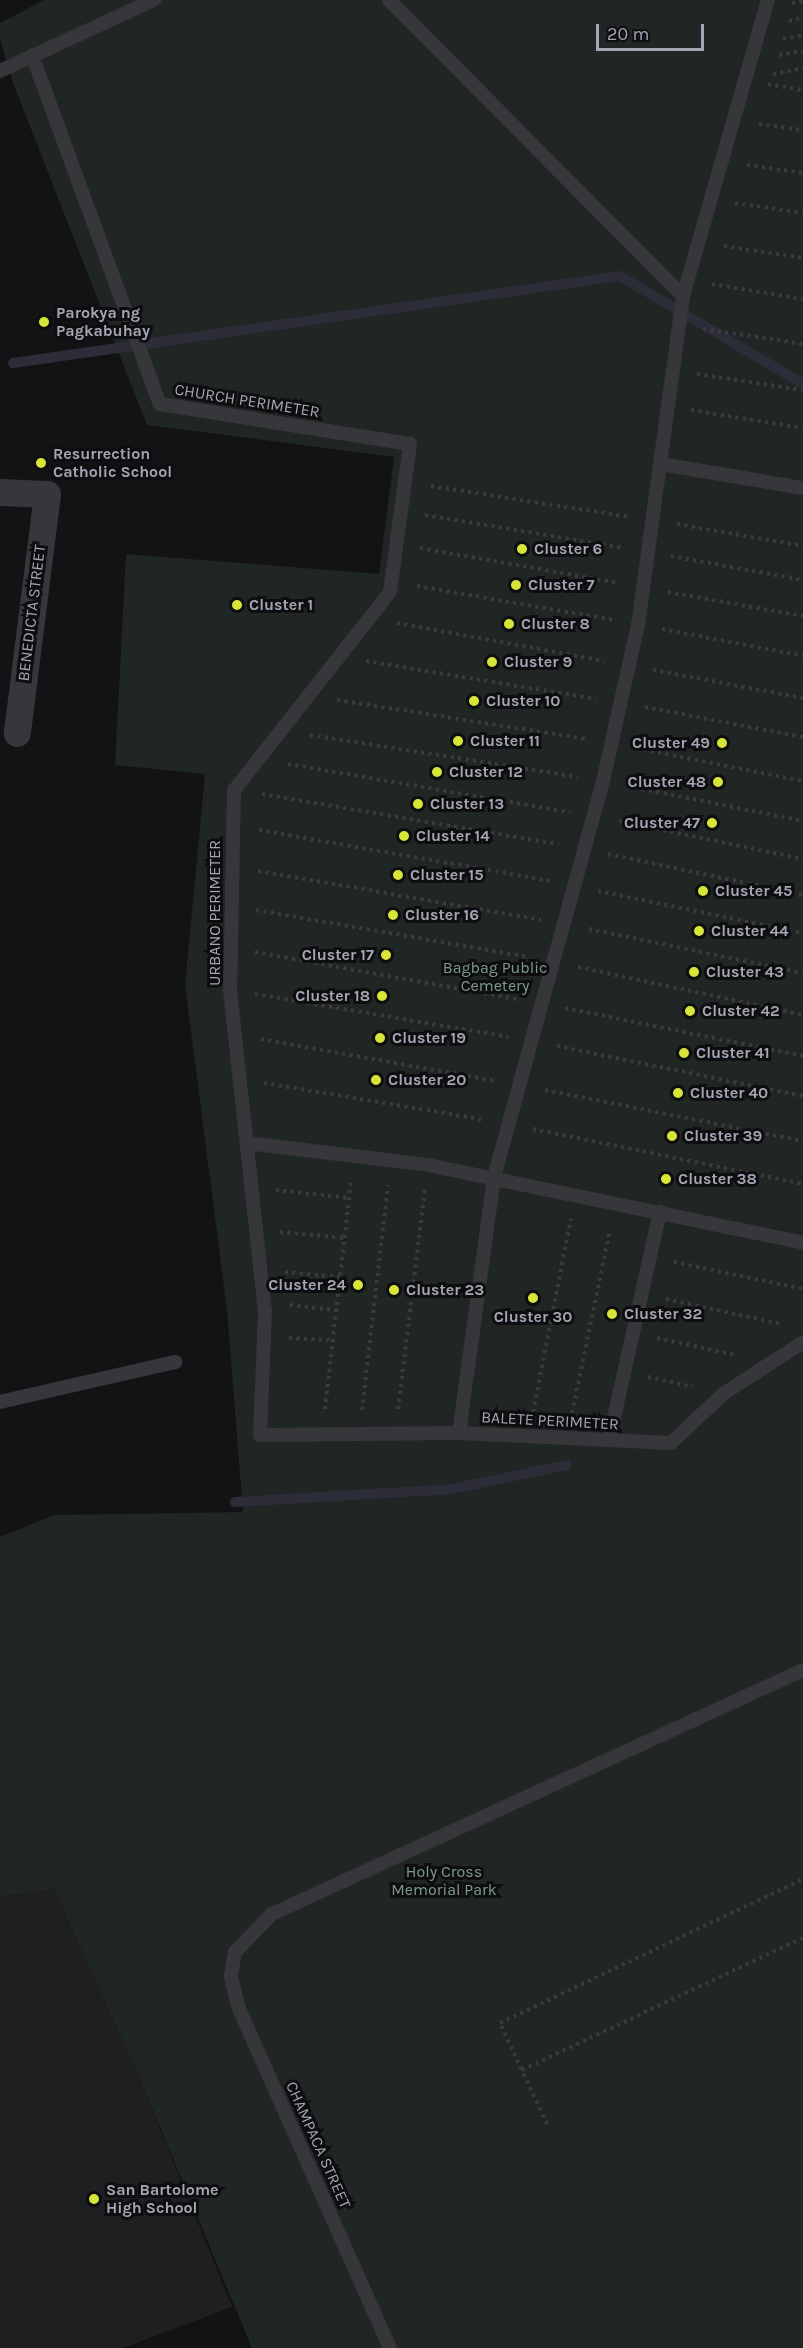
<!DOCTYPE html>
<style>
body{margin:0}
#map{position:relative;width:803px;height:2348px;overflow:hidden;background:#131214;font-family:Karla,sans-serif}
div>[style]{position:absolute}
.built>*{inset:0;background:#1f1e21}
.green>*{inset:0;background:#1f2623}
.stream>*{height:10px;margin:-5px;padding:0 5px;transform-origin:5px;border-radius:5px;background:#2c2d38}
.path>*{height:4px;margin-top:-2px;transform-origin:0;background:repeating-linear-gradient(90deg,#3a3a3f 0 3px,transparent 0 7.5px)}
.lane>*{height:14px;margin:-7px;padding:0 7px;transform-origin:7px;border-radius:7px;background:#37363a}
.street>*{height:27px;margin:-13.5px;padding:0 13.5px;transform-origin:13.5px;border-radius:13.5px;background:#37363a}
.dots>*{width:16px;height:16px;translate:-50% -50%;box-sizing:border-box;border:3px solid #0e0d0f;border-radius:50%}
span{translate:-50% -50%;white-space:nowrap;text-align:center;line-height:1.15;-webkit-text-stroke:6px #0e0d0f;paint-order:stroke}
.poi-label{font-size:16px;color:#a6a5b3;font-weight:700}
.left{translate:0 -50%;text-align:left}
.right{translate:-100% -50%;text-align:right}
.street-label{font-size:16px;color:#a6a5b3}
.park-label{font-size:16px;color:#7d9d8c}
.scale{position:absolute;left:596px;top:24px;width:108px;height:27px;box-sizing:border-box;border:3px solid #a6a5b3;border-top:0;padding-left:8px;font-size:18px;line-height:21px;white-space:nowrap;color:#a6a5b3;-webkit-text-stroke:4px #0e0d0f;paint-order:stroke}
</style>
<div id="map">
<div class="built">
<div style="clip-path:polygon(54px 1889px,145px 2091px,232px 2307px,123px 2348px,0 2348px,0 1897px)"></div>
</div>
<div class="green">
<div style="clip-path:polygon(44px 0,803px 0,803px 2348px,252px 2348px,145px 2091px,54px 1889px,0 1897px,0 1537px,54px 1515px,243px 1512px,227px 1310px,185px 985px,205px 774px,115px 765px,126px 554px,379px 574px,394px 457px,147px 425px,13px 83px,0 39px,0 23px)"></div>
</div>
<div class="stream">
<div style="left:13px;top:363px;width:613px;rotate:-8.16deg"></div>
<div style="left:620px;top:276px;width:212px;rotate:30.5deg"></div>
<div style="left:235px;top:1502px;width:216px;rotate:-3.4deg"></div>
<div style="left:451px;top:1489px;width:118px;rotate:-11.7deg"></div>
</div>
<div class="path">
<div style="left:792px;top:3px;width:11px;rotate:-10deg"></div>
<div style="left:789px;top:21px;width:14px;rotate:-12deg"></div>
<div style="left:783px;top:39px;width:20px;rotate:-11deg"></div>
<div style="left:779px;top:55px;width:24px;rotate:-9deg"></div>
<div style="left:773px;top:74px;width:31px;rotate:-11deg"></div>
<div style="left:768px;top:84px;width:36px;rotate:10deg"></div>
<div style="left:759px;top:124px;width:44px;rotate:7.8deg"></div>
<div style="left:747px;top:165px;width:57px;rotate:8.1deg"></div>
<div style="left:735px;top:203px;width:69px;rotate:8.4deg"></div>
<div style="left:724px;top:246px;width:80px;rotate:8.6deg"></div>
<div style="left:712px;top:284px;width:92px;rotate:9.4deg"></div>
<div style="left:703px;top:329px;width:101px;rotate:8.5deg"></div>
<div style="left:697px;top:374px;width:107px;rotate:8.6deg"></div>
<div style="left:691px;top:410px;width:113px;rotate:9.1deg"></div>
<div style="left:431px;top:486px;width:199px;rotate:8.9deg"></div>
<div style="left:425px;top:515px;width:203px;rotate:9.4deg"></div>
<div style="left:677px;top:524px;width:128px;rotate:9.9deg"></div>
<div style="left:420px;top:548px;width:202px;rotate:10deg"></div>
<div style="left:671px;top:556px;width:134px;rotate:10.3deg"></div>
<div style="left:417px;top:586px;width:200px;rotate:9.8deg"></div>
<div style="left:668px;top:592px;width:137px;rotate:10.1deg"></div>
<div style="left:397px;top:623px;width:211px;rotate:10.4deg"></div>
<div style="left:662px;top:629px;width:144px;rotate:10.8deg"></div>
<div style="left:366px;top:661px;width:233px;rotate:9.4deg"></div>
<div style="left:653px;top:670px;width:153px;rotate:10.6deg"></div>
<div style="left:337px;top:700px;width:253px;rotate:8.9deg"></div>
<div style="left:645px;top:707px;width:161px;rotate:10.8deg"></div>
<div style="left:310px;top:735px;width:271px;rotate:8.9deg"></div>
<div style="left:636px;top:748px;width:170px;rotate:11.2deg"></div>
<div style="left:288px;top:764px;width:286px;rotate:9.7deg"></div>
<div style="left:627px;top:786px;width:179px;rotate:11.2deg"></div>
<div style="left:262px;top:794px;width:301px;rotate:9.6deg"></div>
<div style="left:619px;top:821px;width:188px;rotate:11.7deg"></div>
<div style="left:259px;top:830px;width:295px;rotate:9.9deg"></div>
<div style="left:608px;top:854px;width:199px;rotate:11.9deg"></div>
<div style="left:258px;top:871px;width:287px;rotate:9.8deg"></div>
<div style="left:598px;top:891px;width:209px;rotate:11.6deg"></div>
<div style="left:256px;top:910px;width:277px;rotate:9.8deg"></div>
<div style="left:589px;top:929px;width:218px;rotate:11.6deg"></div>
<div style="left:255px;top:952px;width:266px;rotate:10.2deg"></div>
<div style="left:578px;top:967px;width:230px;rotate:12deg"></div>
<div style="left:255px;top:994px;width:257px;rotate:9.6deg"></div>
<div style="left:565px;top:1008px;width:243px;rotate:11.4deg"></div>
<div style="left:261px;top:1039px;width:239px;rotate:10.1deg"></div>
<div style="left:557px;top:1046px;width:251px;rotate:11.5deg"></div>
<div style="left:264px;top:1083px;width:224px;rotate:9.5deg"></div>
<div style="left:545px;top:1090px;width:263px;rotate:11.2deg"></div>
<div style="left:533px;top:1129px;width:276px;rotate:11.5deg"></div>
<div style="left:276px;top:1190px;width:73px;rotate:6.3deg"></div>
<div style="left:280px;top:1232px;width:65px;rotate:5.3deg"></div>
<div style="left:674px;top:1262px;width:132px;rotate:11.8deg"></div>
<div style="left:285px;top:1272px;width:55px;rotate:5.2deg"></div>
<div style="left:666px;top:1299px;width:119px;rotate:12.2deg"></div>
<div style="left:290px;top:1305px;width:47px;rotate:6.1deg"></div>
<div style="left:289px;top:1338px;width:44px;rotate:2.6deg"></div>
<div style="left:657px;top:1338px;width:80px;rotate:12.3deg"></div>
<div style="left:648px;top:1377px;width:46px;rotate:12.5deg"></div>
<div style="left:325px;top:1409px;width:229px;rotate:-83.5deg"></div>
<div style="left:398px;top:1409px;width:221px;rotate:-83deg"></div>
<div style="left:362px;top:1410px;width:226px;rotate:-83.4deg"></div>
<div style="left:533px;top:1412px;width:197px;rotate:-78.9deg"></div>
<div style="left:572px;top:1413px;width:188px;rotate:-78.3deg"></div>
<div style="left:522px;top:2070px;width:310px;rotate:-25.2deg"></div>
<div style="left:547px;top:2124px;width:111px;rotate:-115deg"></div>
<div style="left:500px;top:2023px;width:335px;rotate:-25.4deg"></div>
</div>
<div class="lane">
<div style="left:389px;top:0;width:417px;rotate:45.2deg"></div>
<div style="left:32px;top:55px;width:372px;rotate:69.9deg"></div>
<div style="left:160px;top:404px;width:253px;rotate:9.1deg"></div>
<div style="left:410px;top:444px;width:149px;rotate:97.7deg"></div>
<div style="left:390px;top:592px;width:252px;rotate:128.2deg"></div>
<div style="left:234px;top:790px;width:200px;rotate:91.1deg"></div>
<div style="left:230px;top:990px;width:323px;rotate:83.8deg"></div>
<div style="left:265px;top:1311px;width:124px;rotate:92.3deg"></div>
<div style="left:260px;top:1435px;width:199px;rotate:-0.6deg"></div>
<div style="left:459px;top:1433px;width:212px;rotate:2.7deg"></div>
<div style="left:671px;top:1443px;width:71px;rotate:-43.3deg"></div>
<div style="left:723px;top:1394px;width:95px;rotate:-33deg"></div>
<div style="left:0;top:71px;width:170px;rotate:-24.8deg"></div>
<div style="left:661px;top:464px;width:144px;rotate:9.6deg"></div>
<div style="left:247px;top:1143px;width:182px;rotate:6.9deg"></div>
<div style="left:428px;top:1165px;width:383px;rotate:11.7deg"></div>
<div style="left:0;top:1402px;width:180px;rotate:-12.9deg"></div>
<div style="left:459px;top:1433px;width:258px;rotate:-82.2deg"></div>
<div style="left:494px;top:1177px;width:411px;rotate:-74.6deg"></div>
<div style="left:603px;top:781px;width:160px;rotate:-77.4deg"></div>
<div style="left:638px;top:625px;width:332px;rotate:-82.2deg"></div>
<div style="left:683px;top:296px;width:308px;rotate:-74deg"></div>
<div style="left:609px;top:1440px;width:234px;rotate:-77.4deg"></div>
<div style="left:390px;top:2348px;width:371px;rotate:-114deg"></div>
<div style="left:239px;top:2009px;width:34px;rotate:-104deg"></div>
<div style="left:231px;top:1976px;width:24px;rotate:-81deg"></div>
<div style="left:235px;top:1952px;width:53px;rotate:-45.8deg"></div>
<div style="left:272px;top:1914px;width:584px;rotate:-24.68deg"></div>
</div>
<div class="street">
<div style="left:0;top:492px;width:47px;rotate:2.4deg"></div>
<div style="left:47px;top:494px;width:241px;rotate:97.2deg"></div>
</div>
<div class="dots">
<div style="left:44px;top:322px;background:#d7e539"></div>
<div style="left:41px;top:463px;background:#d7e539"></div>
<div style="left:522px;top:549px;background:#d7e539"></div>
<div style="left:516px;top:585px;background:#d7e539"></div>
<div style="left:237px;top:605px;background:#d7e539"></div>
<div style="left:509px;top:624px;background:#d7e539"></div>
<div style="left:492px;top:662px;background:#d7e539"></div>
<div style="left:474px;top:701px;background:#d7e539"></div>
<div style="left:458px;top:741px;background:#d7e539"></div>
<div style="left:722px;top:743px;background:#d7e539"></div>
<div style="left:437px;top:772px;background:#d7e539"></div>
<div style="left:718px;top:782px;background:#d7e539"></div>
<div style="left:418px;top:804px;background:#d7e539"></div>
<div style="left:712px;top:823px;background:#d7e539"></div>
<div style="left:404px;top:836px;background:#d7e539"></div>
<div style="left:398px;top:875px;background:#d7e539"></div>
<div style="left:703px;top:891px;background:#d7e539"></div>
<div style="left:393px;top:915px;background:#d7e539"></div>
<div style="left:699px;top:931px;background:#d7e539"></div>
<div style="left:386px;top:955px;background:#d7e539"></div>
<div style="left:694px;top:972px;background:#d7e539"></div>
<div style="left:382px;top:996px;background:#d7e539"></div>
<div style="left:690px;top:1011px;background:#d7e539"></div>
<div style="left:380px;top:1038px;background:#d7e539"></div>
<div style="left:684px;top:1053px;background:#d7e539"></div>
<div style="left:376px;top:1080px;background:#d7e539"></div>
<div style="left:678px;top:1093px;background:#d7e539"></div>
<div style="left:672px;top:1136px;background:#d7e539"></div>
<div style="left:666px;top:1179px;background:#d7e539"></div>
<div style="left:358px;top:1285px;background:#d7e539"></div>
<div style="left:394px;top:1290px;background:#d7e539"></div>
<div style="left:533px;top:1298px;background:#d7e539"></div>
<div style="left:612px;top:1314px;background:#d7e539"></div>
<div style="left:94px;top:2199px;background:#d7e539"></div>
</div>
<div class="poi-label">
<span class="left" style="left:56px;top:322px">Parokya ng<br>Pagkabuhay</span>
<span class="left" style="left:53px;top:463px">Resurrection<br>Catholic School</span>
<span class="left" style="left:534px;top:549px">Cluster 6</span>
<span class="left" style="left:528px;top:585px">Cluster 7</span>
<span class="left" style="left:249px;top:605px">Cluster 1</span>
<span class="left" style="left:521px;top:624px">Cluster 8</span>
<span class="left" style="left:504px;top:662px">Cluster 9</span>
<span class="left" style="left:486px;top:701px">Cluster 10</span>
<span class="left" style="left:470px;top:741px">Cluster 11</span>
<span class="right" style="left:710px;top:743px">Cluster 49</span>
<span class="left" style="left:449px;top:772px">Cluster 12</span>
<span class="right" style="left:706px;top:782px">Cluster 48</span>
<span class="left" style="left:430px;top:804px">Cluster 13</span>
<span class="right" style="left:700px;top:823px">Cluster 47</span>
<span class="left" style="left:416px;top:836px">Cluster 14</span>
<span class="left" style="left:410px;top:875px">Cluster 15</span>
<span class="left" style="left:715px;top:891px">Cluster 45</span>
<span class="left" style="left:405px;top:915px">Cluster 16</span>
<span class="left" style="left:711px;top:931px">Cluster 44</span>
<span class="right" style="left:374px;top:955px">Cluster 17</span>
<span class="left" style="left:706px;top:972px">Cluster 43</span>
<span class="right" style="left:370px;top:996px">Cluster 18</span>
<span class="left" style="left:702px;top:1011px">Cluster 42</span>
<span class="left" style="left:392px;top:1038px">Cluster 19</span>
<span class="left" style="left:696px;top:1053px">Cluster 41</span>
<span class="left" style="left:388px;top:1080px">Cluster 20</span>
<span class="left" style="left:690px;top:1093px">Cluster 40</span>
<span class="left" style="left:684px;top:1136px">Cluster 39</span>
<span class="left" style="left:678px;top:1179px">Cluster 38</span>
<span class="right" style="left:346px;top:1285px">Cluster 24</span>
<span class="left" style="left:406px;top:1290px">Cluster 23</span>
<span class="left" style="left:624px;top:1314px">Cluster 32</span>
<span style="left:533px;top:1317px">Cluster 30</span>
<span class="left" style="left:106px;top:2199px">San Bartolome<br>High School</span>
</div>
<div class="street-label">
<span style="left:247px;top:401px;rotate:9deg">CHURCH PERIMETER</span>
<span style="left:32px;top:613px;rotate:-83deg">BENEDICTA STREET</span>
<span style="left:215px;top:913px;rotate:-90deg">URBANO PERIMETER</span>
<span style="left:550px;top:1421px;rotate:3deg">BALETE PERIMETER</span>
<span style="left:318px;top:2145px;rotate:66deg">CHAMPACA STREET</span>
</div>
<div class="park-label">
<span style="left:495px;top:977px">Bagbag Public<br>Cemetery</span>
<span style="left:444px;top:1881px">Holy Cross<br>Memorial Park</span>
</div>
<div class="scale">20 m</div>
</div>
